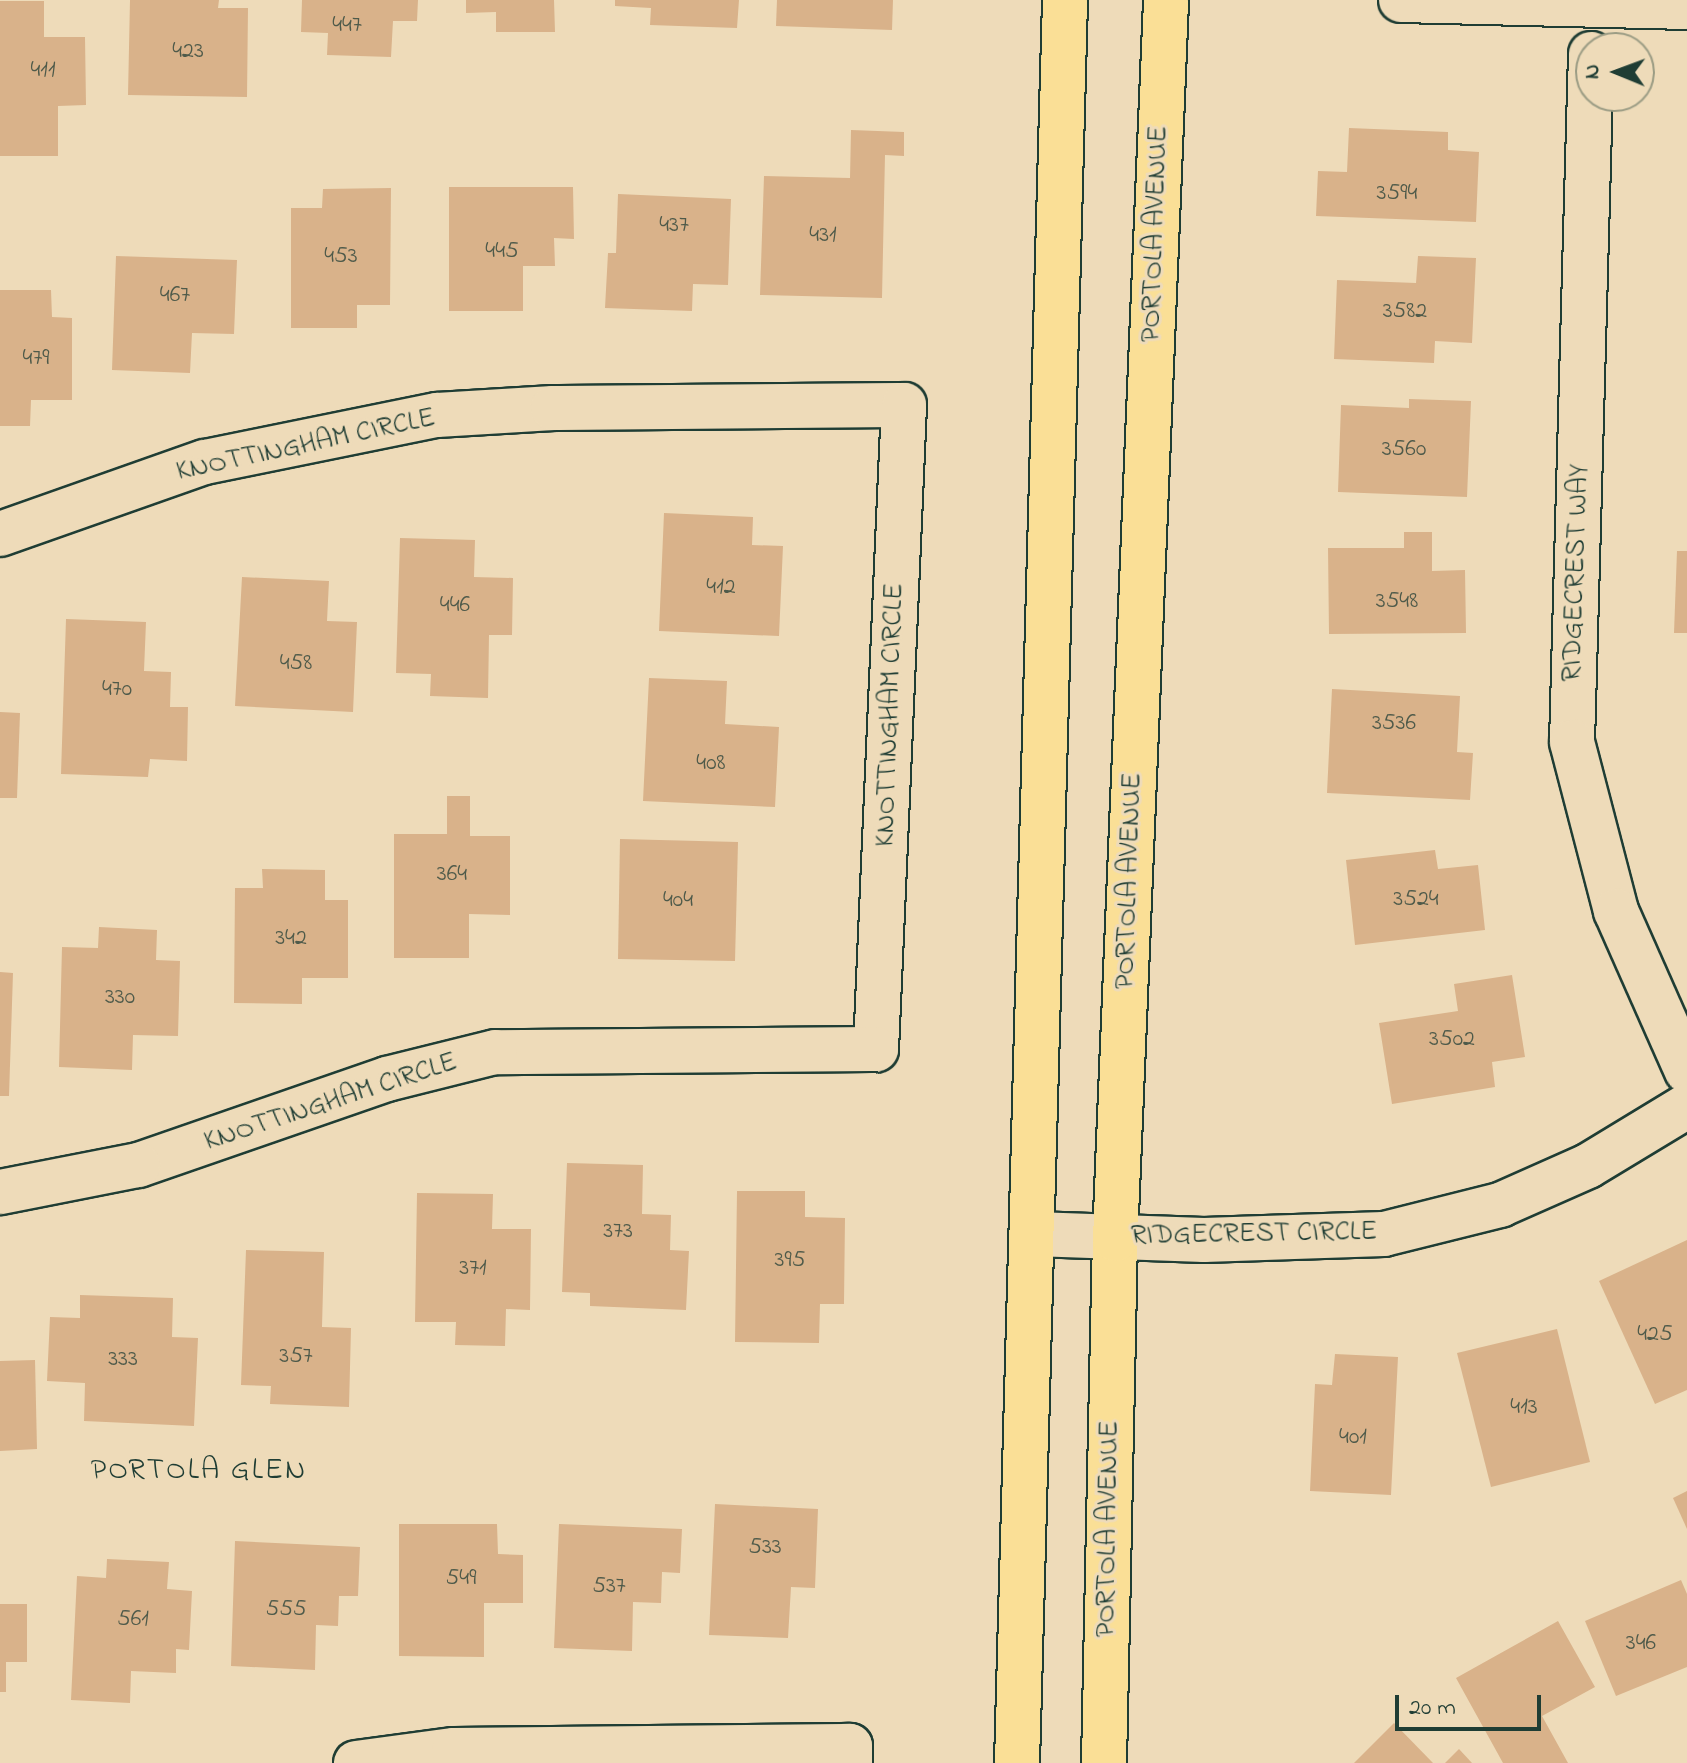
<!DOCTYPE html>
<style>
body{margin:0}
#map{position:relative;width:1687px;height:1763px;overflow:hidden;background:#eedbb9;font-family:"Indie Flower",sans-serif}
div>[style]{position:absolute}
.building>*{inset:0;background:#d9b28a}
.roads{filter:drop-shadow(2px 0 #1f3d34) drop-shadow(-2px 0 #1f3d34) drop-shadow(0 2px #1f3d34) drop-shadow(0 -2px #1f3d34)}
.minor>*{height:44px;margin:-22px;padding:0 22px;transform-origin:22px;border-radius:22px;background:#eedbb9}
.major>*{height:44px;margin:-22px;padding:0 22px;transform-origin:22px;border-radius:22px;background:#fadf96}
span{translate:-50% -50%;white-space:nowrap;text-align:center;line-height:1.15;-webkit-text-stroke:6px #eedbb9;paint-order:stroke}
.number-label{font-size:24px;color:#4e5a4a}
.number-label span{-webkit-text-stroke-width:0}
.street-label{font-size:28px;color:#1f3d34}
.neighbourhood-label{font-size:30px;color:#1f3d34;letter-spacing:2px}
.north{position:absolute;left:1575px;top:32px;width:80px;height:80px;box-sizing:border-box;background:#eedbb9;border:2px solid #9b9c84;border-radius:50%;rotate:271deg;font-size:22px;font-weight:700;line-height:32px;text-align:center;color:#1f3d34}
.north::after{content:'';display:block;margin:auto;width:28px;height:36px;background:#1f3d34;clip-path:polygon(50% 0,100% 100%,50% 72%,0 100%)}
.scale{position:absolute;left:1395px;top:1695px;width:146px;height:36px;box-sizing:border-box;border:4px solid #1f3d34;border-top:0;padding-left:10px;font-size:24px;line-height:28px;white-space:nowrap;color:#1f3d34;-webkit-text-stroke:6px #eedbb9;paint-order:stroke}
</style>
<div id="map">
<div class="building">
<div style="clip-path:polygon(130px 0,219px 0,218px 8px,248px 8px,247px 97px,128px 95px)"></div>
<div style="clip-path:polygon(302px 0,418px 0,417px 21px,393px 21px,391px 57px,327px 55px,328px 33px,301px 32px)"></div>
<div style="clip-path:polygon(466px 0,554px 0,555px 32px,496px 32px,496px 12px,466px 13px)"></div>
<div style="clip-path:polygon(615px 0,739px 0,737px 28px,650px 25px,651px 8px,615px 6px)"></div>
<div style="clip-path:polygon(777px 0,893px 0,892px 30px,776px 26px)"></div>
<div style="clip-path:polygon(0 1px,44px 1px,44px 37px,85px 37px,86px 105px,58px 106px,58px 156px,0 156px)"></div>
<div style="clip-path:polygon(1349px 128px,1448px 132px,1448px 150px,1479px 152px,1476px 222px,1316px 216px,1318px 171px,1347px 172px)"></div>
<div style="clip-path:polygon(851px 130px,904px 132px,904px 156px,885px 155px,882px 298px,760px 295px,764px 176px,850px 178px)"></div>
<div style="clip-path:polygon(449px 187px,573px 187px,574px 239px,554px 238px,555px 266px,523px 266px,523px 311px,449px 311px)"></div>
<div style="clip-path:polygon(391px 188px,390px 305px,357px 305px,357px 328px,291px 328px,291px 208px,322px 208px,323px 189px)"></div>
<div style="clip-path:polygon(618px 194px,731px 199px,728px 285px,693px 284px,692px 311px,605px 308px,608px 253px,616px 253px)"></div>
<div style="clip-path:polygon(116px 256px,237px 260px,234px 334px,192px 333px,190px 373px,112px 370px)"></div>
<div style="clip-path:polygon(1418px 256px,1476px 258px,1472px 343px,1435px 341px,1434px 363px,1334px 359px,1337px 280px,1416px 283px)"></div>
<div style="clip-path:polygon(0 290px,51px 290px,52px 317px,72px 318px,72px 400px,31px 400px,30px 426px,0 426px)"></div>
<div style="clip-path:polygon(1409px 399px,1471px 401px,1467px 497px,1338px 492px,1341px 405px,1409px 408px)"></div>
<div style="clip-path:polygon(664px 513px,753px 517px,752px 545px,783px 546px,779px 636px,659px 631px)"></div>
<div style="clip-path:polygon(1404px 532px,1432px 532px,1432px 571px,1465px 570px,1466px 633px,1329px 634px,1328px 548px,1404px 548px)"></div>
<div style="clip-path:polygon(400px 538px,475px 540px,474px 577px,513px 578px,512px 635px,489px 635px,488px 698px,430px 696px,431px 674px,396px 673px)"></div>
<div style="clip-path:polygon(1677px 551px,1687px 551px,1687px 633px,1674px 633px)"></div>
<div style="clip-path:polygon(242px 577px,329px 581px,327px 621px,357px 622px,353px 712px,235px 706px)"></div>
<div style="clip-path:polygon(66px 619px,146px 622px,144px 671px,171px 672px,170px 707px,188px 707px,187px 761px,150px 759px,148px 777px,61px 774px)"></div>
<div style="clip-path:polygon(649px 678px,727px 681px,725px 724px,779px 727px,775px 807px,643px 801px)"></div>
<div style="clip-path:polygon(1332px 689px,1460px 696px,1457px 752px,1473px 753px,1470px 800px,1327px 793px)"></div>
<div style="clip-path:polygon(0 712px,20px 713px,17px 798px,0 798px)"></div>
<div style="clip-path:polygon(447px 796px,470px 796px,470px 836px,510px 836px,510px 915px,469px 914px,469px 958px,394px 958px,394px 834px,447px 834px)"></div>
<div style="clip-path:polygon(620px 839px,738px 842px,735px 961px,618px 959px)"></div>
<div style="clip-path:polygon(1435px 850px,1438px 869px,1478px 865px,1485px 930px,1355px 945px,1346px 860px)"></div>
<div style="clip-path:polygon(262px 869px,325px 870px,325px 900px,348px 900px,348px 978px,302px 978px,302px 1004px,234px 1003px,235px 888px,263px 888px)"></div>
<div style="clip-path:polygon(99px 927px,157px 930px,156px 960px,180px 961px,178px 1036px,133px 1035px,132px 1070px,59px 1067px,62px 947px,98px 948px)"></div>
<div style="clip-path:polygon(0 972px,13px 973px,9px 1096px,0 1096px)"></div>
<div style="clip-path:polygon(1512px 975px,1525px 1057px,1492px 1062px,1495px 1087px,1392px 1104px,1379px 1023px,1458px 1011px,1454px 984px)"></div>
<div style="clip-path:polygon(567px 1163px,643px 1165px,642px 1214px,671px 1215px,670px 1250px,689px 1251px,686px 1310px,590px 1306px,590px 1293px,562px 1292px)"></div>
<div style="clip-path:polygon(737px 1191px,805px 1191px,805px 1217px,845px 1218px,844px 1304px,820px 1304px,819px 1343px,735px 1342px)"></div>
<div style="clip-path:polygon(417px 1193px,493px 1194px,492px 1229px,531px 1229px,530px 1310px,506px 1309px,505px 1346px,455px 1345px,456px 1322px,415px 1322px)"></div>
<div style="clip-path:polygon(1687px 1240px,1687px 1390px,1655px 1404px,1599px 1281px)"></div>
<div style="clip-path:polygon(246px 1250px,324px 1252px,322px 1327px,351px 1328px,349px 1407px,270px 1404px,271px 1386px,241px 1385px)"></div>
<div style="clip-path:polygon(80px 1295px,173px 1298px,172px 1337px,198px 1338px,194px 1426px,84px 1421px,85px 1383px,47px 1381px,50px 1317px,80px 1318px)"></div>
<div style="clip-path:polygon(1557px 1329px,1590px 1462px,1491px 1487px,1457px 1353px)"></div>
<div style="clip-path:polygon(1335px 1354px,1398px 1357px,1391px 1495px,1310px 1491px,1315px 1384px,1332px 1385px)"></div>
<div style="clip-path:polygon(35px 1360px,37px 1449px,0 1451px,0 1361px)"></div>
<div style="clip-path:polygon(1687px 1491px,1687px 1529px,1673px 1498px)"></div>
<div style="clip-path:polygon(715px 1504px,818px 1509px,815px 1588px,791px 1587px,788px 1638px,709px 1635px)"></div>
<div style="clip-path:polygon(399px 1524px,497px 1524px,498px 1554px,523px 1555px,523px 1603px,484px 1603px,484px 1657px,399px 1656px)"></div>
<div style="clip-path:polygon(559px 1524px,682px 1529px,680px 1573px,662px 1572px,661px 1603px,633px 1602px,632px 1651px,554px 1648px)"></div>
<div style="clip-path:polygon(235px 1541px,360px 1547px,358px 1596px,339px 1596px,338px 1626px,316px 1625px,315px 1670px,231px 1666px)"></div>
<div style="clip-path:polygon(107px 1559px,169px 1562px,167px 1589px,192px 1591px,189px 1650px,176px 1649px,176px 1673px,131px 1671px,130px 1703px,71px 1700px,77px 1576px,106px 1578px)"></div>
<div style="clip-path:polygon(1681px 1580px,1687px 1594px,1687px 1667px,1616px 1696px,1585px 1621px)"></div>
<div style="clip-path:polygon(0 1604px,27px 1604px,27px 1662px,6px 1662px,6px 1692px,0 1692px)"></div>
<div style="clip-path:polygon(1558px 1621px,1595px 1687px,1542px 1716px,1568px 1763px,1503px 1763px,1456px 1678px)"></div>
<div style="clip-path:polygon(1394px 1723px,1433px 1763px,1354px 1763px)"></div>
<div style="clip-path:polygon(1459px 1749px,1472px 1763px,1445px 1763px)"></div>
</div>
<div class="roads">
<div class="minor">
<div style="left:1401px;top:0;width:286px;rotate:1.4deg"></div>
<div style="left:1591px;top:54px;width:688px;rotate:91.58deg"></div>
<div style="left:1572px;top:742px;width:175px;rotate:75.4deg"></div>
<div style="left:1616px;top:911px;width:175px;rotate:66.1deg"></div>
<div style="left:0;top:534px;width:217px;rotate:-19.4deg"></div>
<div style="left:205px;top:462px;width:237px;rotate:-11.5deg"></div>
<div style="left:437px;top:415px;width:116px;rotate:-3.5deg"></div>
<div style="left:553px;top:408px;width:351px;rotate:-0.5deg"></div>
<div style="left:904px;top:405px;width:645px;rotate:92.49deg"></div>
<div style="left:876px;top:1049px;width:381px;rotate:179.5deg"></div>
<div style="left:495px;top:1052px;width:111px;rotate:166deg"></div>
<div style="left:387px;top:1079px;width:263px;rotate:160.9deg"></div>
<div style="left:138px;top:1165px;width:141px;rotate:168.9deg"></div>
<div style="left:1034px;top:1234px;width:170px;rotate:2deg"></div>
<div style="left:1204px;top:1240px;width:180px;rotate:-1.9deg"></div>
<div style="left:1384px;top:1234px;width:120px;rotate:-14deg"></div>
<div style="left:1500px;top:1205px;width:96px;rotate:-23.9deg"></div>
<div style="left:1588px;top:1166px;width:116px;rotate:-31.2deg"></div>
<div style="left:356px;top:1763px;width:99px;rotate:-7.6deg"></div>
<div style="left:454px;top:1750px;width:396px;rotate:-0.6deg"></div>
<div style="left:850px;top:1746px;width:17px;rotate:90deg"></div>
</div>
<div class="major">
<div style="left:1017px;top:1763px;width:1764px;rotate:-88.44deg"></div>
<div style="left:1104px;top:1763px;width:524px;rotate:-88.8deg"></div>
<div style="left:1115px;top:1239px;width:1240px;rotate:-87.64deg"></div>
</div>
</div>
<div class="number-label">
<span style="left:347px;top:26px">447</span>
<span style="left:188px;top:52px">423</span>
<span style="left:43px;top:71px">411</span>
<span style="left:1397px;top:194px">3594</span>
<span style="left:674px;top:226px">437</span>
<span style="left:823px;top:236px">431</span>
<span style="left:502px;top:252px">445</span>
<span style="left:341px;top:257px">453</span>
<span style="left:175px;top:296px">467</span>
<span style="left:1405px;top:312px">3582</span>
<span style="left:36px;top:359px">479</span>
<span style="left:1404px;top:450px">3560</span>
<span style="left:721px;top:588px">412</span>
<span style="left:1397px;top:602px">3548</span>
<span style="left:455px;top:606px">446</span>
<span style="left:296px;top:664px">458</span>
<span style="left:117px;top:690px">470</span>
<span style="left:1394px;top:724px">3536</span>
<span style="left:711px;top:764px">408</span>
<span style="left:452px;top:875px">364</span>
<span style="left:1416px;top:900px">3524</span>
<span style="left:678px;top:901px">404</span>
<span style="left:291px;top:939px">342</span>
<span style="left:120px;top:998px">330</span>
<span style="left:1452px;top:1040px">3502</span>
<span style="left:618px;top:1232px">373</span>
<span style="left:790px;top:1261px">395</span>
<span style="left:473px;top:1269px">371</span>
<span style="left:1655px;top:1335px">425</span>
<span style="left:296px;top:1357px">357</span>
<span style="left:123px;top:1360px">333</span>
<span style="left:1524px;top:1408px">413</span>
<span style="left:1353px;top:1438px">401</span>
<span style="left:765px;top:1548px">533</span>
<span style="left:461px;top:1579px">549</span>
<span style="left:609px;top:1587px">537</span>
<span style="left:286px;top:1610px">555</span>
<span style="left:133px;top:1620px">561</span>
<span style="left:1641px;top:1644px">346</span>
</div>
<div class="street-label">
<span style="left:1156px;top:234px;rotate:-88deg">PORTOLA AVENUE</span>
<span style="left:306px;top:446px;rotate:-12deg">KNOTTINGHAM CIRCLE</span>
<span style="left:1577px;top:573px;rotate:-88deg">RIDGECREST WAY</span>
<span style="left:891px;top:715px;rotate:-88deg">KNOTTINGHAM CIRCLE</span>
<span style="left:1130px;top:881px;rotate:-88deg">PORTOLA AVENUE</span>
<span style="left:331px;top:1103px;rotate:-18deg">KNOTTINGHAM CIRCLE</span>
<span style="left:1254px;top:1235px;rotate:-1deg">RIDGECREST CIRCLE</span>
<span style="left:1109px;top:1529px;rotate:-89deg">PORTOLA AVENUE</span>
</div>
<div class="neighbourhood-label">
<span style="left:199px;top:1471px">PORTOLA GLEN</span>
</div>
<div class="north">N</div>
<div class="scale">20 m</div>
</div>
